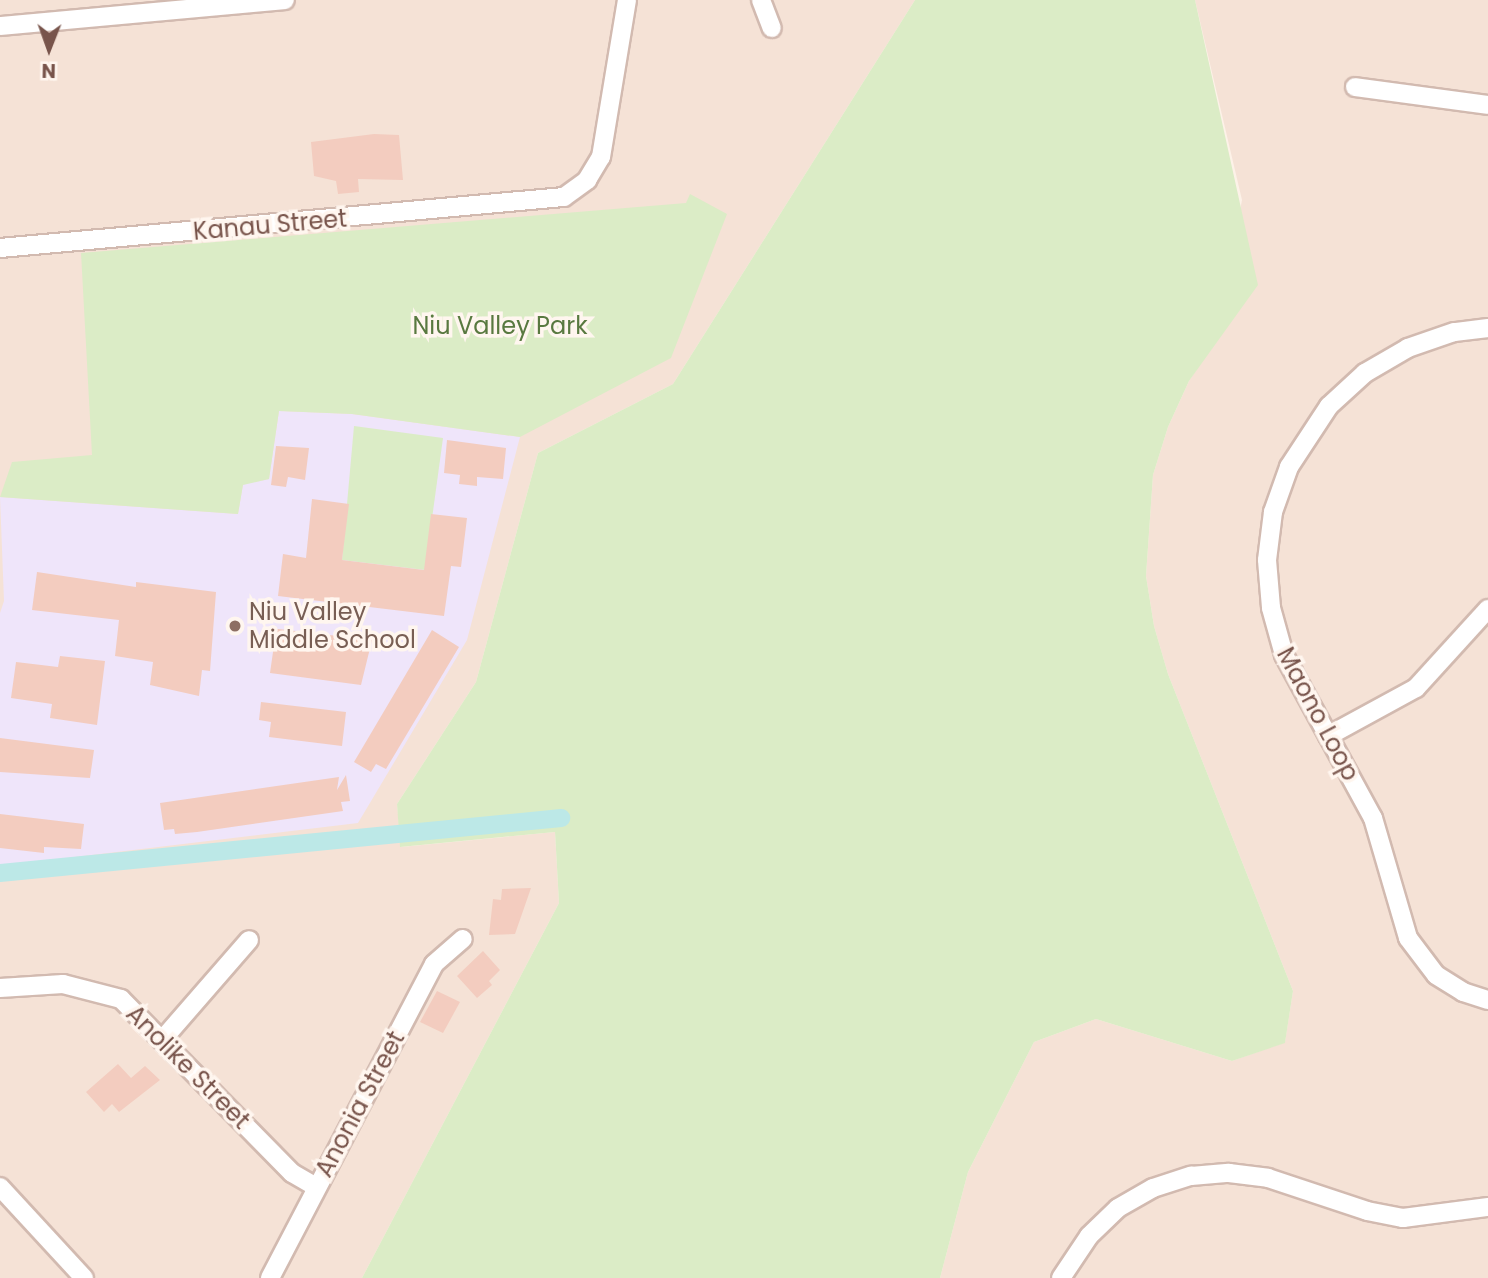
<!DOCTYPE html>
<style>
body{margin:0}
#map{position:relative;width:1488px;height:1278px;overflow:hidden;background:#fdf2e8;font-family:Poppins,sans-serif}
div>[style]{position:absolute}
.residential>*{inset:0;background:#f5e2d6}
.education>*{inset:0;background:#efe5fa}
.green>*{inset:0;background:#dbecc6}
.canal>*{height:18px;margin:-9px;padding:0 9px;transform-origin:9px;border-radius:9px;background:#bce8e7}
.building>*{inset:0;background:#f3ccbf}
.roads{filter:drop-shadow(2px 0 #d2bab0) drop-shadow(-2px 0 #d2bab0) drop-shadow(0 2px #d2bab0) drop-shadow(0 -2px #d2bab0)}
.street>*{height:18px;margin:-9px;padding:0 9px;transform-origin:9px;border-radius:9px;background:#fff}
.dots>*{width:19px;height:19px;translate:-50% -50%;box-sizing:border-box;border:4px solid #fff6ef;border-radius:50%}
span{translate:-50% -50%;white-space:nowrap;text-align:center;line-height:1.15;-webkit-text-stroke:7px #fff6ef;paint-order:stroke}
.street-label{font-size:24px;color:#78544b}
.park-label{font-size:24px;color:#597940}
.education-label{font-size:24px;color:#785e54}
.left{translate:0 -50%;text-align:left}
.north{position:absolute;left:14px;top:14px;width:70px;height:70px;-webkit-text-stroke:5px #fff6ef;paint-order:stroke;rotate:181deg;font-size:19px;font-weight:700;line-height:28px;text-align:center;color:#78544b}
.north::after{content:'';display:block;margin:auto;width:24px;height:32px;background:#78544b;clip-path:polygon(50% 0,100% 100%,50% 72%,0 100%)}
</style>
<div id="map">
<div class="residential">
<div style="clip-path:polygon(0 0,915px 0,673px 384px,538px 453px,476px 682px,397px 804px,401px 847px,555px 832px,559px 903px,362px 1278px,0 1278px)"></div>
<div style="clip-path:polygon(1195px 0,1488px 0,1488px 1278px,940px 1278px,968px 1172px,1034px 1042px,1096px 1019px,1232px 1061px,1285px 1042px,1293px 991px,1168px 674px,1154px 626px,1146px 576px,1153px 475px,1168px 427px,1189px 381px,1216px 339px,1242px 200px)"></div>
</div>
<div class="education">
<div style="clip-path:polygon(279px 411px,352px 414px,520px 437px,467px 640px,358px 823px,0 866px,0 613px,4px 601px,0 497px,238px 514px,243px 484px,269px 479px)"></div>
</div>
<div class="green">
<div style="clip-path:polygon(915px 0,1195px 0,1258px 285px,1189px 381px,1168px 427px,1153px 475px,1146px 576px,1154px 626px,1168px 674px,1293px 991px,1285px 1043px,1232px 1061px,1096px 1019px,1034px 1042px,968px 1172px,940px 1278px,362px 1278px,559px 903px,555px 832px,400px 847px,397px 804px,476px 682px,538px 453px,673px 384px)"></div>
<div style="clip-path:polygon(690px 194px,727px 214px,671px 358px,520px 437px,352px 414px,279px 411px,269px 479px,243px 485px,238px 514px,0 497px,12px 462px,92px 455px,81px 253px,686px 203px)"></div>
<div style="clip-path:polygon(354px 426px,443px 438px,425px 570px,342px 560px)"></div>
</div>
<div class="canal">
<div style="left:0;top:873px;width:564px;rotate:-5.6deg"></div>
</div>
<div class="building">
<div style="clip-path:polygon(374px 134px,399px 135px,403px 180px,358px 179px,359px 192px,338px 194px,336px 181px,314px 176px,311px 142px)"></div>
<div style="clip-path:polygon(447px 440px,506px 448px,503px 479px,477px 477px,477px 486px,459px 484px,460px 475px,444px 473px)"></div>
<div style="clip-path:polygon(276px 446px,309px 448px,305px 480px,288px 477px,286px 487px,271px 485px)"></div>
<div style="clip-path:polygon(312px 499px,349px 504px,342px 560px,424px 570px,431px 514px,467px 518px,461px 567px,451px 566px,444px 616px,278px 596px,283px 554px,306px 558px)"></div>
<div style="clip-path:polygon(37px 572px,136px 587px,136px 582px,216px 592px,210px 671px,202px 670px,199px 696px,150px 685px,153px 662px,115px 656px,119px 620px,32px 610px)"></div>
<div style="clip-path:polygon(270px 628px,372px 640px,361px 685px,270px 673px,274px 645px,268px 645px)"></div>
<div style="clip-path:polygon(432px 630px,459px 647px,386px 769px,376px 764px,371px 772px,354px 762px)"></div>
<div style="clip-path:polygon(60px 656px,105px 661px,97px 725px,50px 718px,52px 704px,11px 698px,16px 662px,58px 667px)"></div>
<div style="clip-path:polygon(261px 702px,346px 712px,342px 746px,269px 737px,271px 722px,259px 720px)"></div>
<div style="clip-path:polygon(0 738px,94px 750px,90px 778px,0 772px)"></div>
<div style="clip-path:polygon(346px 775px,350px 801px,341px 802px,343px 811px,197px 832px,175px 834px,174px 829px,164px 830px,160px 803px,339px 777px,337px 790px)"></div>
<div style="clip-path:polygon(0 814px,84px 824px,81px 849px,44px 847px,44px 853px,0 848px)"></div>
<div style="clip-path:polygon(531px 888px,515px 934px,489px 935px,493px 899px,501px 900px,502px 889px)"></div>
<div style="clip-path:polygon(483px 951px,500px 970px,489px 981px,492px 985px,477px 998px,457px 976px)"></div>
<div style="clip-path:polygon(437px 991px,460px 1002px,443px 1033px,420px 1022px)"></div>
<div style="clip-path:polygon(118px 1064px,131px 1078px,145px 1066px,160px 1080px,119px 1112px,112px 1104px,104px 1112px,86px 1092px)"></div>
</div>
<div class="roads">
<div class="street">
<div style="left:761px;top:0;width:30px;rotate:69deg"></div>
<div style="left:0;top:26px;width:286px;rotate:-5.2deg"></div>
<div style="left:1355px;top:87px;width:134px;rotate:7.7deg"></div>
<div style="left:0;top:248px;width:566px;rotate:-5.17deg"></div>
<div style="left:564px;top:197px;width:29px;rotate:-36deg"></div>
<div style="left:587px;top:180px;width:27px;rotate:-59deg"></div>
<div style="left:601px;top:157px;width:159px;rotate:-80.6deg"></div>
<div style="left:1488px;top:328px;width:34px;rotate:173deg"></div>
<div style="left:1454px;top:332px;width:49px;rotate:160.8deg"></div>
<div style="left:1408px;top:348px;width:50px;rotate:149.8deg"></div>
<div style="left:1365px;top:373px;width:49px;rotate:137.5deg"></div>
<div style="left:1329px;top:406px;width:73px;rotate:123.3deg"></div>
<div style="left:1289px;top:467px;width:48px;rotate:109.6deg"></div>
<div style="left:1273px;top:512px;width:48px;rotate:97.1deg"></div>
<div style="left:1267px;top:560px;width:48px;rotate:85.2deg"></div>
<div style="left:1271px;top:608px;width:49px;rotate:74.5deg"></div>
<div style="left:1284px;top:655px;width:186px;rotate:61.4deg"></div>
<div style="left:1373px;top:818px;width:125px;rotate:73.7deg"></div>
<div style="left:1408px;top:938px;width:46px;rotate:52.9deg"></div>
<div style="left:1436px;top:975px;width:32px;rotate:32deg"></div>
<div style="left:1463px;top:992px;width:26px;rotate:18deg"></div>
<div style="left:1328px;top:736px;width:100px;rotate:-28.6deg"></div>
<div style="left:1416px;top:688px;width:107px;rotate:-47.7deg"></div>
<div style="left:0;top:988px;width:63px;rotate:-3.6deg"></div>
<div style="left:63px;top:984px;width:60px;rotate:14.5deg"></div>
<div style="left:121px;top:999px;width:244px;rotate:45.5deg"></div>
<div style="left:292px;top:1173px;width:28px;rotate:30deg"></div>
<div style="left:163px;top:1039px;width:131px;rotate:-49deg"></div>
<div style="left:0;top:1187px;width:124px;rotate:47.3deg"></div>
<div style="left:270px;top:1278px;width:354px;rotate:-62.4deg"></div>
<div style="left:434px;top:964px;width:38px;rotate:-41deg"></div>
<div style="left:1061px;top:1278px;width:50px;rotate:-56.3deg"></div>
<div style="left:1089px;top:1236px;width:40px;rotate:-44deg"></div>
<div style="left:1118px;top:1208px;width:40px;rotate:-29.7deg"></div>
<div style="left:1153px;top:1188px;width:40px;rotate:-18deg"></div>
<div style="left:1191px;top:1176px;width:38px;rotate:-5deg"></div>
<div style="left:1229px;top:1173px;width:39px;rotate:7deg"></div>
<div style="left:1268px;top:1178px;width:104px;rotate:18.4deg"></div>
<div style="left:1367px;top:1211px;width:37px;rotate:11deg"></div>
<div style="left:1403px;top:1218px;width:86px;rotate:-7.4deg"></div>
</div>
</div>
<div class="dots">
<div style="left:235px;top:626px;background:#8d6e63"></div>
</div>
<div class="street-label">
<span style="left:270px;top:225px;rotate:-5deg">Kanau Street</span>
<span style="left:1318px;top:714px;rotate:62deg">Maono Loop</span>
<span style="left:188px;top:1067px;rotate:45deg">Anolike Street</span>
<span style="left:360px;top:1104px;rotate:-62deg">Anonia Street</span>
</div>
<div class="park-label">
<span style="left:500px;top:326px">Niu Valley Park</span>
</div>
<div class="education-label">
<span class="left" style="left:249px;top:626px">Niu Valley<br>Middle School</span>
</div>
<div class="north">N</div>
</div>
